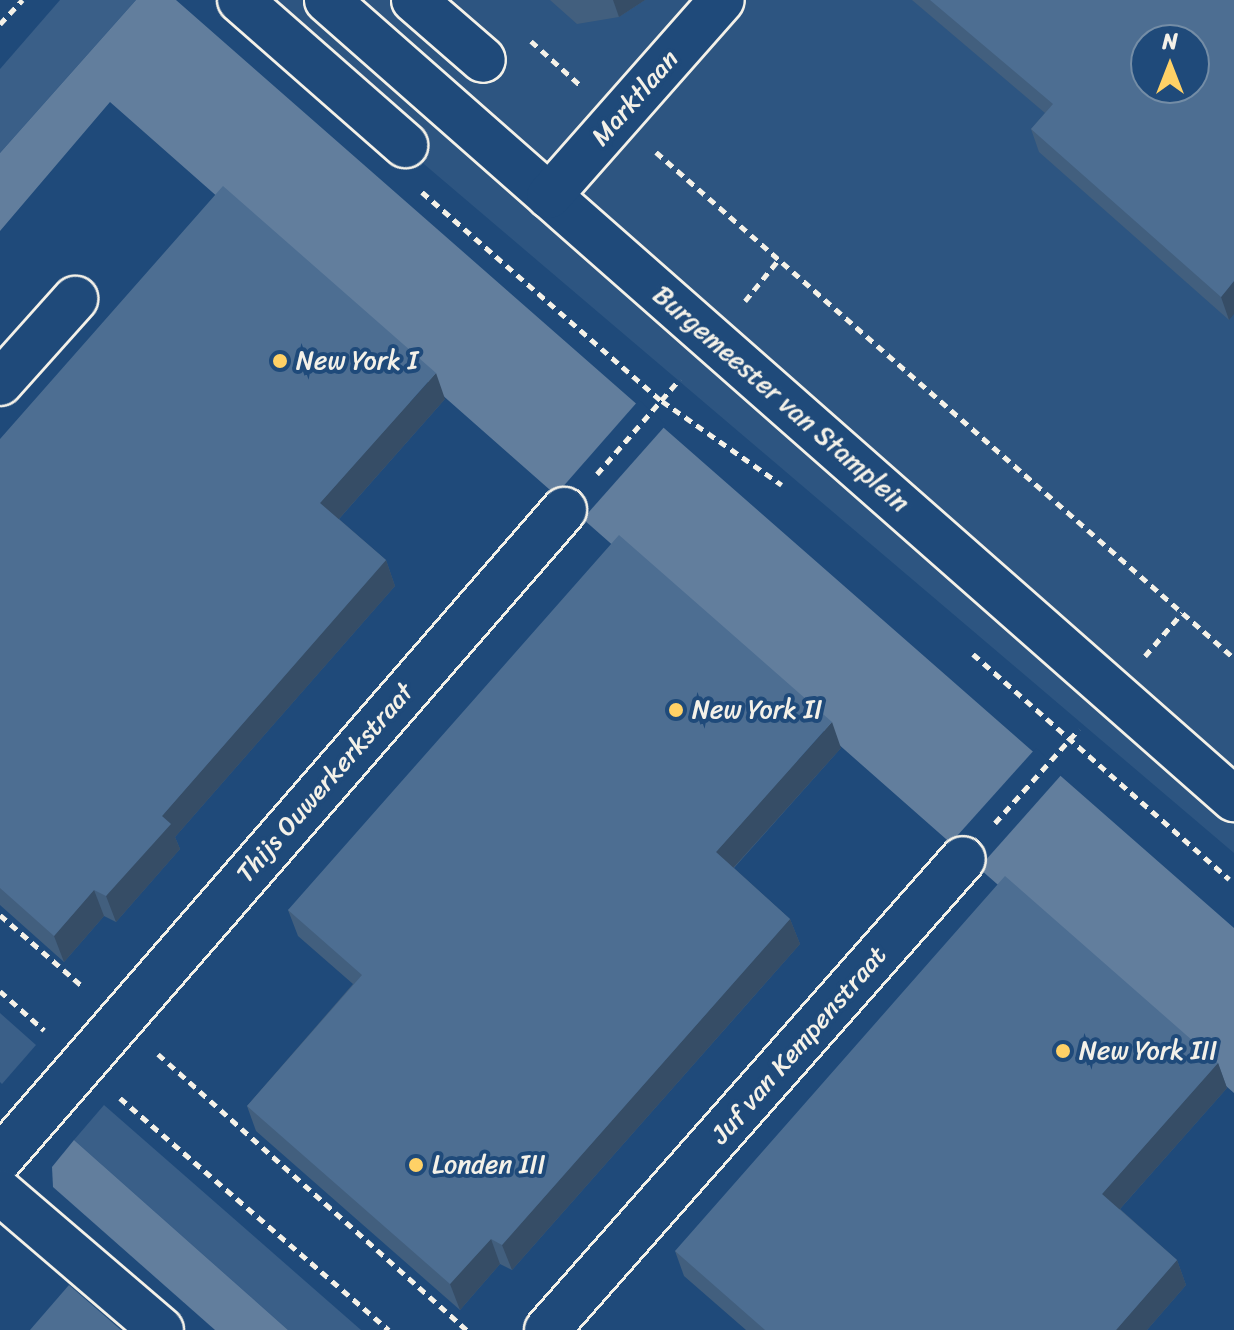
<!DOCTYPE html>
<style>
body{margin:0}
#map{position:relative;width:1234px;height:1330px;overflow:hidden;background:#1f4a7a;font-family:Sriracha,sans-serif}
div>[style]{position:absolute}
.built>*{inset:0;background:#2d5581}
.green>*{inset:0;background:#3a5f88}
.water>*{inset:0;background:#627e9d}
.pier>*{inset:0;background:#1f4a7a}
.path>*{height:5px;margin-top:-2.5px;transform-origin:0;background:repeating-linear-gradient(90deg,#f4f1e8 0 8px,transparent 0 14px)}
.roads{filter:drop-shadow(2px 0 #f4f1e8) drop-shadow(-2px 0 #f4f1e8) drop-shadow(0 2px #f4f1e8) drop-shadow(0 -2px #f4f1e8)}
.minor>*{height:44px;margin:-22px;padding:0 22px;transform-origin:22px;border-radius:22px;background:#1f4a7a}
.wall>*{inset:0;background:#425f7e}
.shaded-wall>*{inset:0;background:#364d66}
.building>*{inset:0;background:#4d6e92}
.dots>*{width:22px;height:22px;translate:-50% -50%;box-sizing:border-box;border:4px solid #1f4a7a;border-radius:50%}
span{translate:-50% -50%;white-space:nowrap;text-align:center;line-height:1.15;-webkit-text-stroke:8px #1f4a7a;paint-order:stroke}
.street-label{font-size:26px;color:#f4f1e8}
.poi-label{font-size:26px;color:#f4f1e8}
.left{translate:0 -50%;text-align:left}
.north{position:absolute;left:1130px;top:24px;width:80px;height:80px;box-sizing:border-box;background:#1f4a7a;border:2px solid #748da6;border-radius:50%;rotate:0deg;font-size:22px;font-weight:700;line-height:32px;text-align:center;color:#f4f1e8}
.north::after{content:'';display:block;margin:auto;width:28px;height:36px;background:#ffd166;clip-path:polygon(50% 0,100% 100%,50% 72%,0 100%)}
</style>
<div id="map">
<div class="built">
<div style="clip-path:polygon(evenodd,231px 0,1234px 0,1234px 853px,231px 0,1146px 40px,1194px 40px,1194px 88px,1146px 88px,1146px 40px)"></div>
</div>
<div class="green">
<div style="clip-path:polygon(60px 0,136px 0,0 153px,0 69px)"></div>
<div style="clip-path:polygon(0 1013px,36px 1045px,2px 1084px,0 1082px)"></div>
<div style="clip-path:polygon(104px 1105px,361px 1330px,288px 1330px,74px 1140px)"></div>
</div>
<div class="water">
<div style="clip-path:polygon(136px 0,176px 0,1234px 928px,1234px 1093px,110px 102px,0 231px,0 153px)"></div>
<div style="clip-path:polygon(74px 1140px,288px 1330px,215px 1330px,53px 1187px,52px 1167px)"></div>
</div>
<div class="pier">
<div style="clip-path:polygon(639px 400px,666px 425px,580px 522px,553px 498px)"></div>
<div style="clip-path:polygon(1036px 748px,1063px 773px,976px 871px,948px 846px)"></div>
</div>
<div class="path">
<div style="left:0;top:24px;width:33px;rotate:-47deg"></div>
<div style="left:531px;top:41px;width:66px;rotate:41.9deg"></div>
<div style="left:656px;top:152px;width:768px;rotate:41.2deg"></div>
<div style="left:422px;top:192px;width:318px;rotate:41.1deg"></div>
<div style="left:662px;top:401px;width:146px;rotate:35deg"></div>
<div style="left:745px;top:301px;width:55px;rotate:-50.9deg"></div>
<div style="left:597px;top:474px;width:126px;rotate:-48.9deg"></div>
<div style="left:973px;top:654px;width:341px;rotate:41.3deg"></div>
<div style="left:1145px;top:656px;width:57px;rotate:-49.3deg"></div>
<div style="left:995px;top:823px;width:126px;rotate:-48.2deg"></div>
<div style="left:0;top:915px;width:108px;rotate:40.9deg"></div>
<div style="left:0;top:991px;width:59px;rotate:41.6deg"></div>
<div style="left:158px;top:1054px;width:414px;rotate:41.8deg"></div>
<div style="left:120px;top:1098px;width:355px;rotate:40.8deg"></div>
</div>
<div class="roads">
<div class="minor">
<div style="left:240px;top:0;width:220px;rotate:41.3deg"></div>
<div style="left:327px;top:0;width:1209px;rotate:41.38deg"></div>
<div style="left:414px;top:0;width:91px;rotate:41deg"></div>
<div style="left:549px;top:196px;width:261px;rotate:-48.6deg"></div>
<div style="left:0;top:383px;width:113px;rotate:-48.2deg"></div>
<div style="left:0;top:1159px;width:860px;rotate:-49.01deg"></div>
<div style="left:0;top:1192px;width:212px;rotate:40.6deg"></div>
<div style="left:547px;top:1330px;width:628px;rotate:-48.55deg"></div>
</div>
</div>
<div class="wall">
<div style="clip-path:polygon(550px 0,645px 0,619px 17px,577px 24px)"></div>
<div style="clip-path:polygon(912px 0,1234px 0,1229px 320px,1039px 152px,1031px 129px,1045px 113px)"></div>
<div style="clip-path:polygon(445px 399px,339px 519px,386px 560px,395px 586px,175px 837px,180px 849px,116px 922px,104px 916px,64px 962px,0 905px,0 439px)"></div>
<div style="clip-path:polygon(841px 748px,734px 868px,790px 919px,800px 944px,512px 1270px,500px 1264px,460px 1310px,256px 1131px,247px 1106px,353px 984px,298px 936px,288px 910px)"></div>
<div style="clip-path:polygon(1218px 1063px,1227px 1088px,1120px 1209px,1177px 1260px,1186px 1285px,1147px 1330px,746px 1330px,684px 1276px,675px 1251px)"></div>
</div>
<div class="shaded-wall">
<div style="clip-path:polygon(613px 0,645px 0,619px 17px)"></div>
<div style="clip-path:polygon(1234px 281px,1234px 314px,1229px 320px,1221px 297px)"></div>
<div style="clip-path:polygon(436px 373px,445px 399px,330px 529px,320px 503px)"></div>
<div style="clip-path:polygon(386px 560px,395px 586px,175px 837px,180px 849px,116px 922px,106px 896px,162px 816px)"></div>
<div style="clip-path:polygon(832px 722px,841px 748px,725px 877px,716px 852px)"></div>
<div style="clip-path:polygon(94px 890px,104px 916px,64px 962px,54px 936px)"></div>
<div style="clip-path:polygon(790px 919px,800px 944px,512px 1270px,502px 1245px)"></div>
<div style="clip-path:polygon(1218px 1063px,1227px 1088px,1111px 1219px,1102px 1194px)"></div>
<div style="clip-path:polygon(491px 1239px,500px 1264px,460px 1310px,450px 1284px)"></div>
<div style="clip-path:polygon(1177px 1260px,1186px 1285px,1147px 1330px,1116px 1330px)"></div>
</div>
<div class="building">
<div style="clip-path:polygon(evenodd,930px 0,1234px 0,1234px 281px,1221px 297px,1031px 129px,1053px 104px,930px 0,1146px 40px,1194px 40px,1194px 88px,1146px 88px,1146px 40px)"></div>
<div style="clip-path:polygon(223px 186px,436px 373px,320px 503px,386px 560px,162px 816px,171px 824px,106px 896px,94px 890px,54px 936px,0 888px,0 439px)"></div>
<div style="clip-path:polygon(619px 535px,832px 722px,716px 852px,790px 919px,502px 1245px,491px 1239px,450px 1284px,247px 1106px,362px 975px,288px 910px)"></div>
<div style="clip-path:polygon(1005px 876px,1218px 1063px,1102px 1194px,1177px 1260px,1116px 1330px,765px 1330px,675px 1251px)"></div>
<div style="clip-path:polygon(69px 1285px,121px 1330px,30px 1330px)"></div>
</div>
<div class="dots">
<div style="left:280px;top:361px;background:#ffd166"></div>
<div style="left:676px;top:710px;background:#ffd166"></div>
<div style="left:1063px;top:1051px;background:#ffd166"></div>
<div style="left:416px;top:1165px;background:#ffd166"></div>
</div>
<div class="street-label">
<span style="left:635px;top:98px;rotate:-49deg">Marktlaan</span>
<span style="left:781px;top:399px;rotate:41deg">Burgemeester van Stamplein</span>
<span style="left:325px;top:783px;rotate:-49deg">Thijs Ouwerkerkstraat</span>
<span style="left:799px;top:1045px;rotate:-49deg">Juf van Kempenstraat</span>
</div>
<div class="poi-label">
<span class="left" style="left:296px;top:361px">New York I</span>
<span class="left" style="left:692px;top:710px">New York II</span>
<span class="left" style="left:1079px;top:1051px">New York III</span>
<span class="left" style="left:432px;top:1165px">Londen III</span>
</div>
<div class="north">N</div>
</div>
